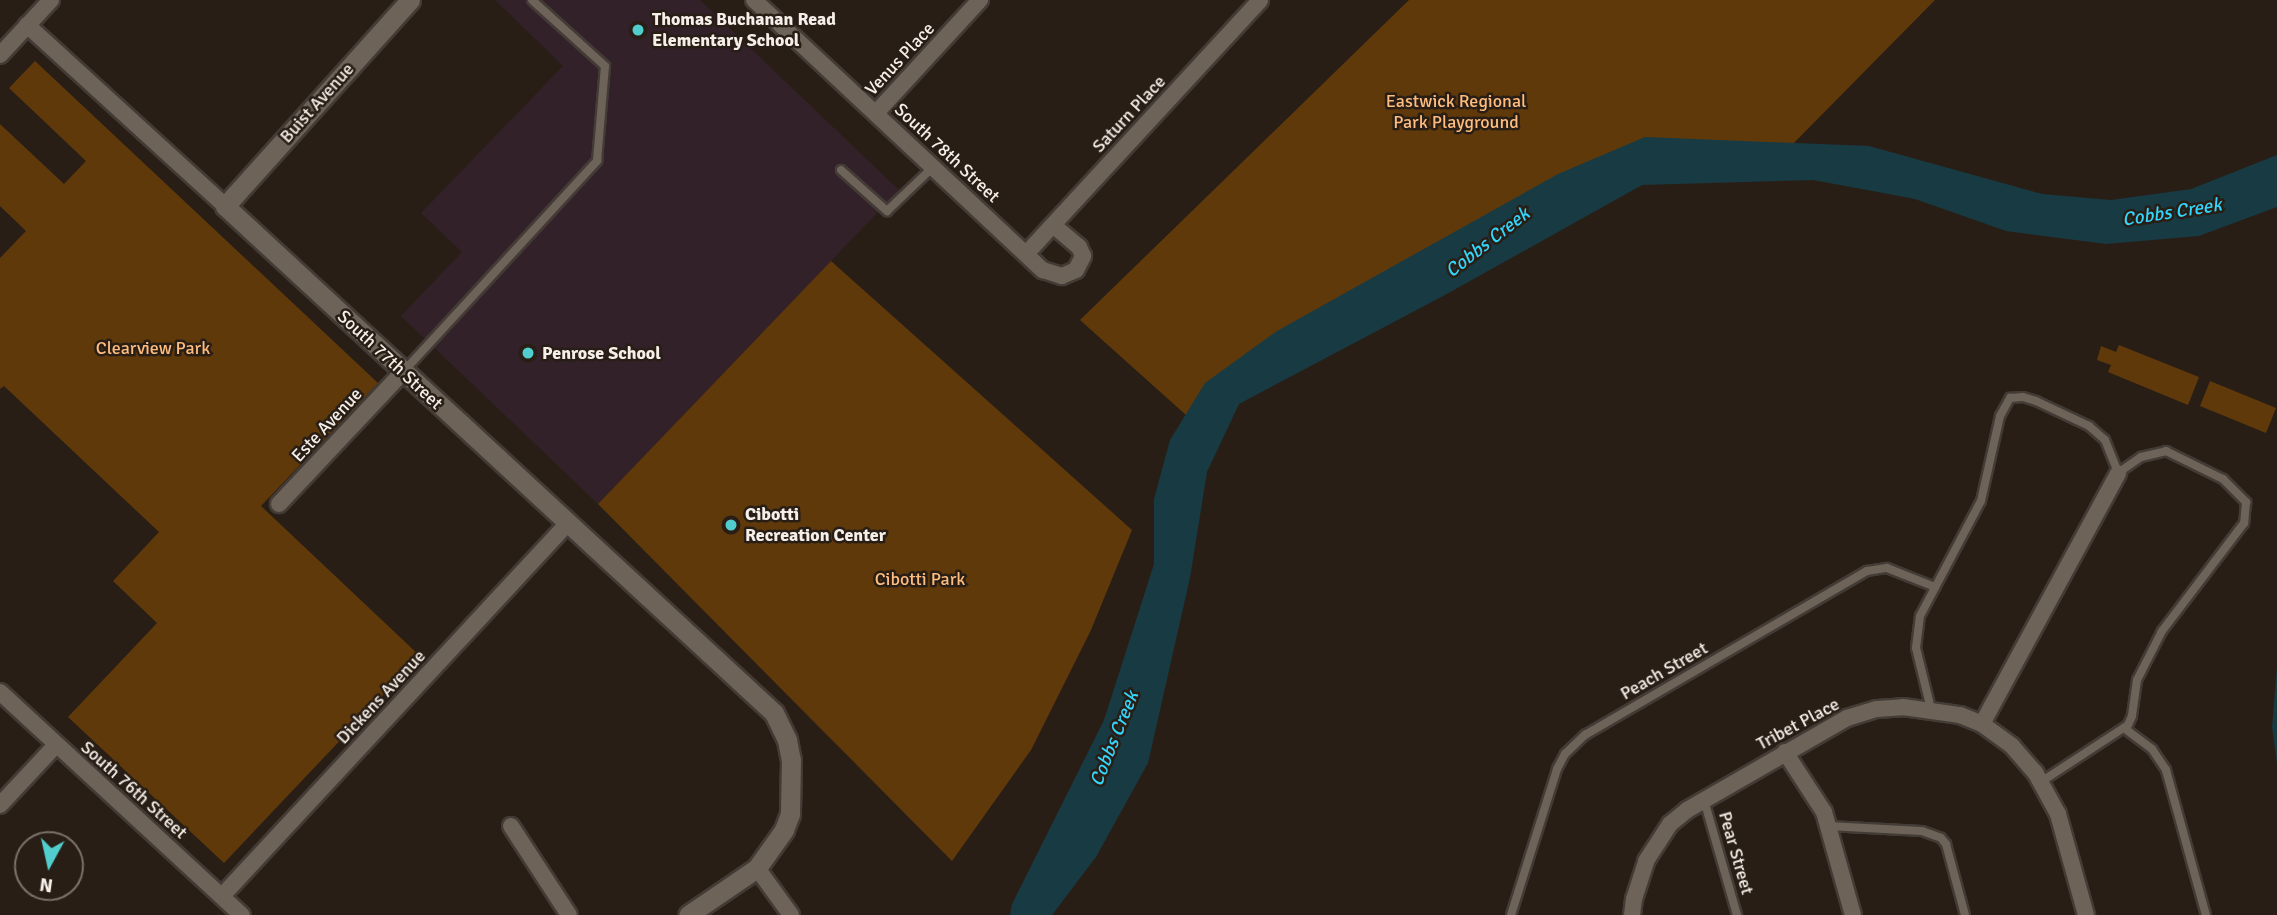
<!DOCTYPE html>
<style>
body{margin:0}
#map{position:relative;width:2277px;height:915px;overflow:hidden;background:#281e15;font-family:Signika,sans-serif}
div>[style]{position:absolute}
.education>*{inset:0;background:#332129}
.green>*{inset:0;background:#60390b}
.water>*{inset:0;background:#183a43}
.roads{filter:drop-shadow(2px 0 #433b36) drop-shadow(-2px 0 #433b36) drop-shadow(0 2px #433b36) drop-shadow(0 -2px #433b36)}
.service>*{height:8px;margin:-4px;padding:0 4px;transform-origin:4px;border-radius:4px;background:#6e6358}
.minor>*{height:16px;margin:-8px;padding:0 8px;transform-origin:8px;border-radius:8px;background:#6e6358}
.tertiary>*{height:19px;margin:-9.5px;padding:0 9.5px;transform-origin:9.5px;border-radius:9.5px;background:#6e6358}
.dots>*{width:19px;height:19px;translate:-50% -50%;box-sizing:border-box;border:4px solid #281e15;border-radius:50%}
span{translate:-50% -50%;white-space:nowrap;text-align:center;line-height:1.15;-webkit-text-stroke:5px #281e15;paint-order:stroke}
.poi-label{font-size:18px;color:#f6efe9;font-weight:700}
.left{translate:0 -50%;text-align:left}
.street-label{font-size:18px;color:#f6efe9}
.park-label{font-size:18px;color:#febc7e}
.water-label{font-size:19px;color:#33d5fc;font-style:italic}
.north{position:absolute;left:14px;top:831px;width:70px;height:70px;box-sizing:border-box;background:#281e15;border:2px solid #7a726a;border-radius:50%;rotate:188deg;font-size:19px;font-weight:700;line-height:28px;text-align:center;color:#f6efe9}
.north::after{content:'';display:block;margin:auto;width:24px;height:32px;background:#52cdcd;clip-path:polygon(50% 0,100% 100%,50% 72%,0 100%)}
</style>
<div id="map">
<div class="education">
<div style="clip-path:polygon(495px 0,700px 0,899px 190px,598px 504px,401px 316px,462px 252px,421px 213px,563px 66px)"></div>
</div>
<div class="green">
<div style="clip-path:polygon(1409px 0,1935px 0,1784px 153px,1617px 151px,1186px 415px,1080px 320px)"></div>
<div style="clip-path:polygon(35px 61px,378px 383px,261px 506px,420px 656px,224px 863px,68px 717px,157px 623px,113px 581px,159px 532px,4px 386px,0 389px,0 258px,26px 231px,0 206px,0 124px,64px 184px,86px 161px,9px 88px)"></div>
<div style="clip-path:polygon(831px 261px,1132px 530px,1091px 630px,1031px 750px,952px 861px,598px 504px)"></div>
<div style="clip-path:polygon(2119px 345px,2199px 377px,2188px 405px,2108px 372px,2111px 365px,2097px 360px,2101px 346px,2116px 352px)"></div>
<div style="clip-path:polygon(2210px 381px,2276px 408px,2266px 433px,2200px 406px)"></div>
</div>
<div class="water">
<div style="clip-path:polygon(1645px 137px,1869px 146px,2042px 194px,2111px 200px,2191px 189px,2277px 155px,2277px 207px,2199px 236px,2106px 244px,2006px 231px,1915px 199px,1813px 180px,1642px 185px,1445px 295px,1239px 404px,1207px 472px,1190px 578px,1148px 763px,1096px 857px,1052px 915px,1010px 915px,1012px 904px,1104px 720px,1154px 564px,1154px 499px,1170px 440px,1205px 383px,1277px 331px,1558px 174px)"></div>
<div style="clip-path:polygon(2277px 666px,2277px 764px,2272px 727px)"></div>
</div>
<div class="roads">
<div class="service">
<div style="left:841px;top:170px;width:62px;rotate:41.7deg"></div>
<div style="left:887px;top:211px;width:64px;rotate:-43.7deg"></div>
<div style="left:403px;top:372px;width:287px;rotate:-47.4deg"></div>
<div style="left:597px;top:161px;width:95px;rotate:-85.2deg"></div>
<div style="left:605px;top:66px;width:98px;rotate:-137.9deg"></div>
<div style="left:1931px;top:709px;width:63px;rotate:-103.8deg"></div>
<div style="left:1916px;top:648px;width:32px;rotate:-83deg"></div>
<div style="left:1920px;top:616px;width:130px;rotate:-62.1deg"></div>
<div style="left:1981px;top:501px;width:87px;rotate:-77.4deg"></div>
<div style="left:2000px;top:416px;width:21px;rotate:-61deg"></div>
<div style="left:2010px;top:398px;width:13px;rotate:-4deg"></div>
<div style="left:2023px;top:397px;width:14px;rotate:17deg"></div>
<div style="left:2036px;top:401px;width:59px;rotate:25.3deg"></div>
<div style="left:2089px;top:426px;width:21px;rotate:41deg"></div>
<div style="left:2105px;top:440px;width:35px;rotate:68deg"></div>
<div style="left:2118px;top:473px;width:28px;rotate:-35deg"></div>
<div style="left:2141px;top:457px;width:26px;rotate:-13deg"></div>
<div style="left:2166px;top:451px;width:64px;rotate:26.2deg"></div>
<div style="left:2223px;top:479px;width:33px;rotate:45deg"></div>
<div style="left:2246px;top:502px;width:21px;rotate:95deg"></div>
<div style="left:2244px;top:523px;width:136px;rotate:127.2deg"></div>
<div style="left:2162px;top:631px;width:55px;rotate:117deg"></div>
<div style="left:2137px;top:680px;width:36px;rotate:98deg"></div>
<div style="left:2132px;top:716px;width:10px;rotate:114deg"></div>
<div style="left:2128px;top:725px;width:104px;rotate:146.8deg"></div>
<div style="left:2124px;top:728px;width:35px;rotate:37deg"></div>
<div style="left:2152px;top:749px;width:25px;rotate:56deg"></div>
<div style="left:2166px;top:770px;width:150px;rotate:74.6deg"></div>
<div style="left:1704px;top:800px;width:120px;rotate:74deg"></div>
<div style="left:1828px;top:826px;width:94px;rotate:3deg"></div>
<div style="left:1922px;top:831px;width:20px;rotate:20deg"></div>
<div style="left:1941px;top:838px;width:8px;rotate:50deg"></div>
<div style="left:1946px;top:844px;width:73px;rotate:75deg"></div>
<div style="left:1511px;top:915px;width:153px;rotate:-72.5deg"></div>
<div style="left:1557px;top:769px;width:17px;rotate:-62deg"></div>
<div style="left:1565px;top:754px;width:28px;rotate:-44deg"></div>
<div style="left:1585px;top:735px;width:326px;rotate:-30.2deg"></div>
<div style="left:1867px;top:571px;width:20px;rotate:-9deg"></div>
<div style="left:1887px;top:568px;width:52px;rotate:21.6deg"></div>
</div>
<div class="minor">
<div style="left:754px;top:0;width:396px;rotate:43.1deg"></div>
<div style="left:1043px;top:270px;width:20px;rotate:18deg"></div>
<div style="left:1062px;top:276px;width:15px;rotate:-23deg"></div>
<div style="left:1076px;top:270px;width:16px;rotate:-63deg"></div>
<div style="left:1083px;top:256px;width:10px;rotate:-114deg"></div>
<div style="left:1079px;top:247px;width:34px;rotate:-140deg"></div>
<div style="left:27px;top:25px;width:268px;rotate:42.4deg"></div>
<div style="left:0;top:55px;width:75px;rotate:-47.2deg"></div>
<div style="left:876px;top:113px;width:154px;rotate:-47.4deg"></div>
<div style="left:1026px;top:254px;width:345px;rotate:-47.3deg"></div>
<div style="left:279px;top:504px;width:181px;rotate:-46.8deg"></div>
<div style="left:0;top:692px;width:329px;rotate:42.7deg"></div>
<div style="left:1982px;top:724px;width:285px;rotate:-61.5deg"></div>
<div style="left:1785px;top:752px;width:72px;rotate:57deg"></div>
<div style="left:1824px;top:812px;width:107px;rotate:74.3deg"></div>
<div style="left:0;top:805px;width:82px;rotate:-47deg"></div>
<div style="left:511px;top:826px;width:106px;rotate:56.9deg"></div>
<div style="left:757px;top:868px;width:58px;rotate:54.1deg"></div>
<div style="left:222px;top:896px;width:509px;rotate:-47.15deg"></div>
<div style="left:1632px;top:915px;width:16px;rotate:-83deg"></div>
<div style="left:1634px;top:899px;width:40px;rotate:-72deg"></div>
<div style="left:1646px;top:861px;width:44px;rotate:-57deg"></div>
<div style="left:1670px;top:824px;width:22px;rotate:-39deg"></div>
<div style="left:1687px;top:810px;width:185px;rotate:-29.9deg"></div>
<div style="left:1847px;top:718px;width:31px;rotate:-17deg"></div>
<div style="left:1877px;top:709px;width:26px;rotate:-4deg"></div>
<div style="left:1903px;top:707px;width:58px;rotate:8deg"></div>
<div style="left:1960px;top:715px;width:24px;rotate:22deg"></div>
<div style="left:1982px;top:724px;width:37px;rotate:36deg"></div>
<div style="left:2012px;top:746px;width:35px;rotate:49deg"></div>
<div style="left:2035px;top:772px;width:48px;rotate:61.3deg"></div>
<div style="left:2058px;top:814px;width:105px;rotate:74.5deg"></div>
</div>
<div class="tertiary">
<div style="left:410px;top:0;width:277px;rotate:131.9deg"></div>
<div style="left:225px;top:206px;width:747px;rotate:42.72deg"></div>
<div style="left:774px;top:713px;width:30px;rotate:64deg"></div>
<div style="left:787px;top:740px;width:20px;rotate:79deg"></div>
<div style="left:791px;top:760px;width:54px;rotate:91.1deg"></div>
<div style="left:790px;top:814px;width:17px;rotate:111deg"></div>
<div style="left:784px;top:830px;width:47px;rotate:125.4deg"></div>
<div style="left:757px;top:868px;width:83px;rotate:145.7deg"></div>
</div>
</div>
<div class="dots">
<div style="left:638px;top:30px;background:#52cdcd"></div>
<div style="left:528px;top:353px;background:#52cdcd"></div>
<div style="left:731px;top:525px;background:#52cdcd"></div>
</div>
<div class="poi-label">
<span class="left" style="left:652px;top:30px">Thomas Buchanan Read<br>Elementary School</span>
<span class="left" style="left:542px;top:353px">Penrose School</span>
<span class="left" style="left:745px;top:525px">Cibotti<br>Recreation Center</span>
</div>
<div class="street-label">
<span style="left:900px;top:59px;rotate:-47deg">Venus Place</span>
<span style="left:317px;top:103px;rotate:-48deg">Buist Avenue</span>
<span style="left:1129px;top:114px;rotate:-47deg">Saturn Place</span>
<span style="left:947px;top:153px;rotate:43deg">South 78th Street</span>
<span style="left:390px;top:360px;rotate:43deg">South 77th Street</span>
<span style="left:327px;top:425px;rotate:-47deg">Este Avenue</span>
<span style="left:1664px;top:671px;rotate:-30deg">Peach Street</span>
<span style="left:381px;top:697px;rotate:-47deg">Dickens Avenue</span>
<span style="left:1798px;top:724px;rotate:-28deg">Tribet Place</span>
<span style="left:134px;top:790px;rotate:42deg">South 76th Street</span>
<span style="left:1736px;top:853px;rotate:74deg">Pear Street</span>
</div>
<div class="park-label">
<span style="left:1456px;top:112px">Eastwick Regional<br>Park Playground</span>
<span style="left:153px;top:348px">Clearview Park</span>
<span style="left:920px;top:579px">Cibotti Park</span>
</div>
<div class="water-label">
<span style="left:2172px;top:213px;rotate:-9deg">Cobbs Creek</span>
<span style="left:1488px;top:243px;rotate:-38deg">Cobbs Creek</span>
<span style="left:1115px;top:739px;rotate:-68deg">Cobbs Creek</span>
</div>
<div class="north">N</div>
</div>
